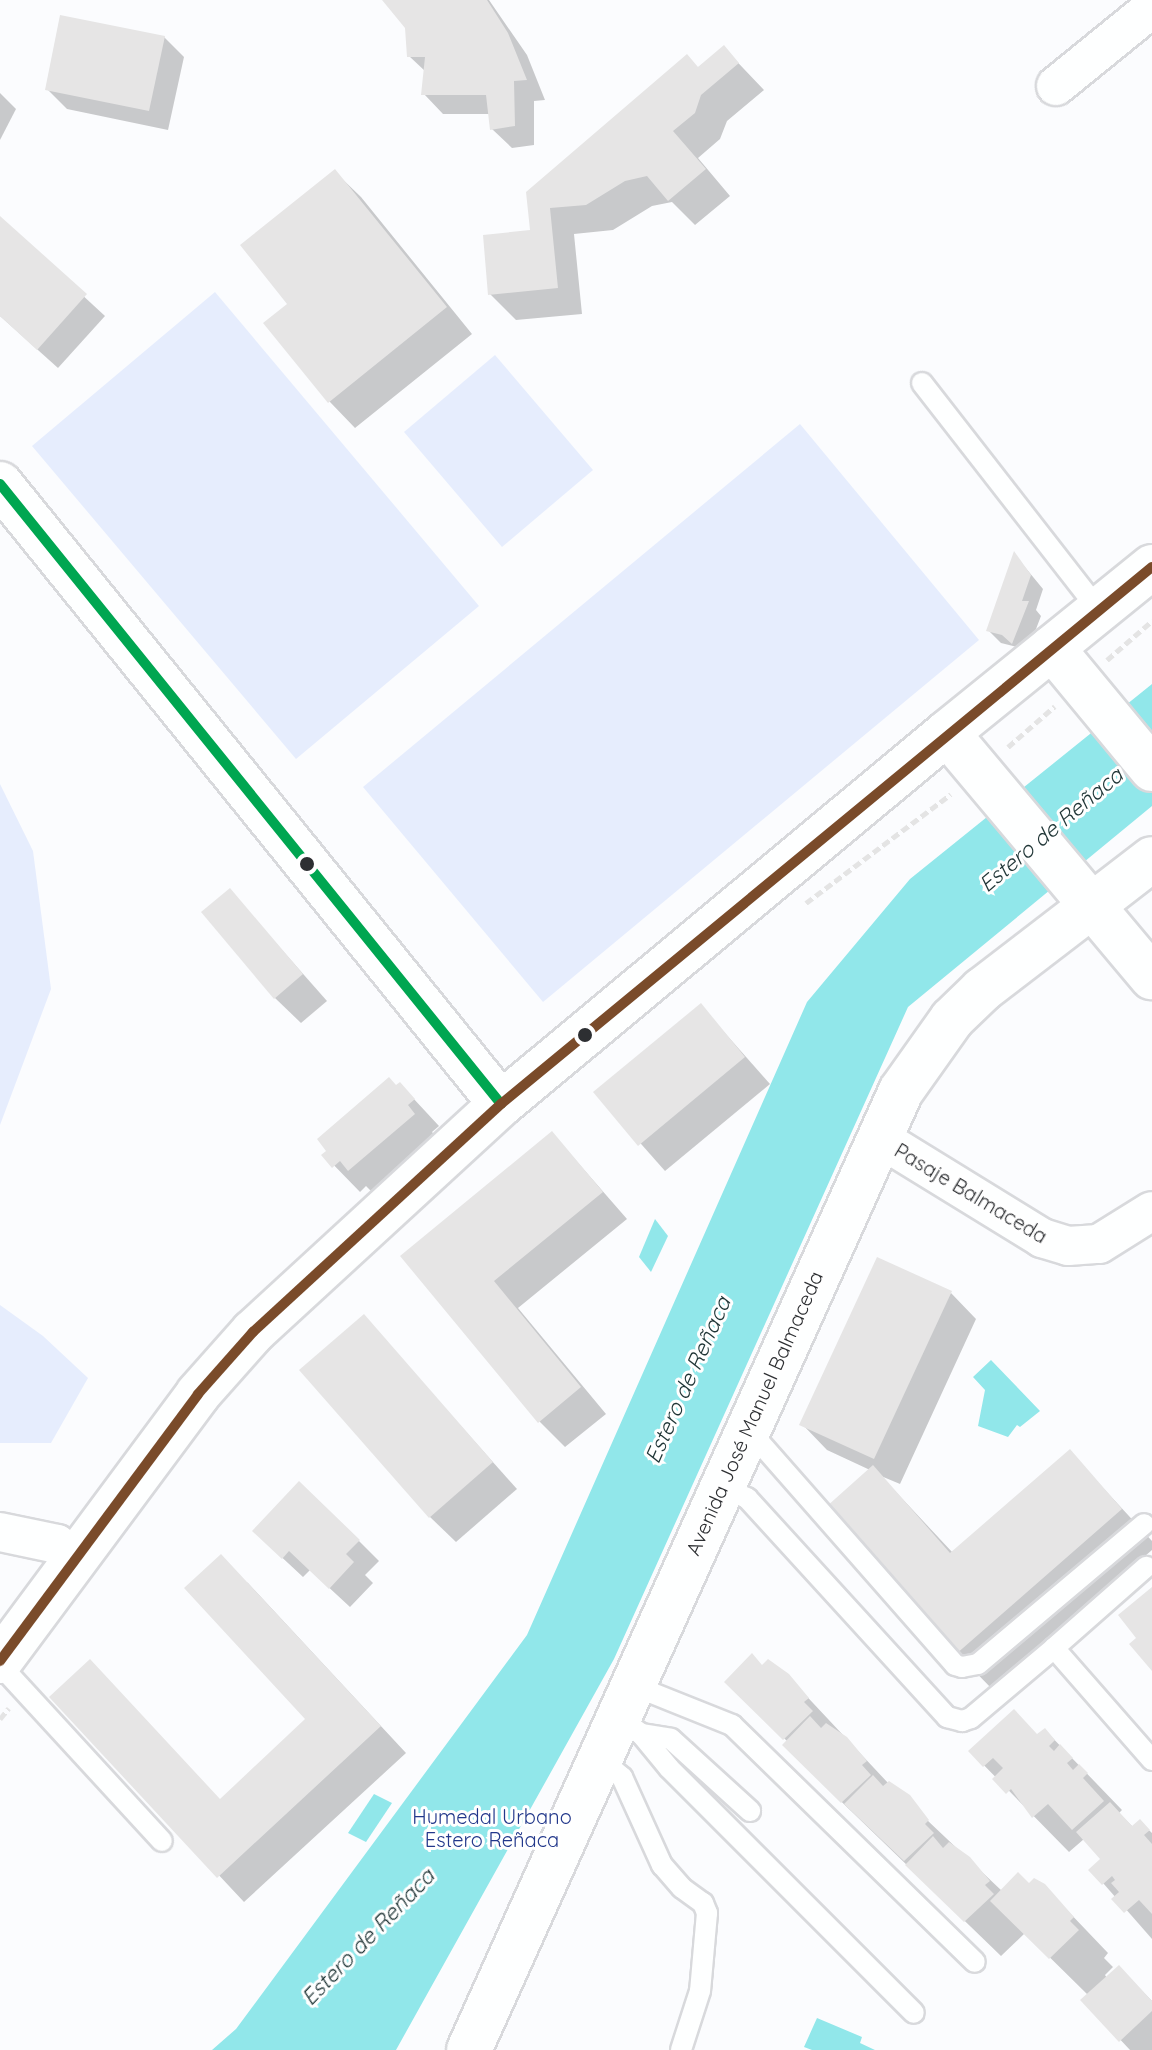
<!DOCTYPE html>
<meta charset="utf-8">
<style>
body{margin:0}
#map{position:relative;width:1152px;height:2050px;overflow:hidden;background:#fbfcfe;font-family:Quicksand,sans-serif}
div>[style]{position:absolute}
.green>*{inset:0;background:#e6edfd}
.water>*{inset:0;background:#91e7ea}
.shadow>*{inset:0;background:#0003}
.building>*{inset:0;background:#e6e5e5}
.path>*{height:5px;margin-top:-2.5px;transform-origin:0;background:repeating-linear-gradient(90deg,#e4e4e4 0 8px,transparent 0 12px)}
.roads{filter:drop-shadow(2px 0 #d8d9dc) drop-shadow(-2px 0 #d8d9dc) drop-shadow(0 2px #d8d9dc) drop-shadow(0 -2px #d8d9dc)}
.service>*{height:20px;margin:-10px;padding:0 10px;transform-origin:10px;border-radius:10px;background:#feffff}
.minor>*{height:38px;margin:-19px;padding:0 19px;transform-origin:19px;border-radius:19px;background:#feffff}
.tertiary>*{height:44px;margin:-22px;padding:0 22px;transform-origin:22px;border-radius:22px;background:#feffff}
.secondary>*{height:44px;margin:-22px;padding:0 22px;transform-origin:22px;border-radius:22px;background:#feffff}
.bus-1>*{height:10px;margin:-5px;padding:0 5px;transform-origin:5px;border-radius:5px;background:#00a651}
.bus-2>*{height:10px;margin:-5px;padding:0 5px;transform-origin:5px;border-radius:5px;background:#7a4b2a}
.dots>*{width:22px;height:22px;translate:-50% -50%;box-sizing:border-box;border:4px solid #fff;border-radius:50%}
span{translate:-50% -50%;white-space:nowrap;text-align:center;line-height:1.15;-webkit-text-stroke:6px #fff;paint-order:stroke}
.street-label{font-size:20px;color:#2d2f32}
.park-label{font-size:20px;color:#22388b}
.water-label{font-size:22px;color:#1f3536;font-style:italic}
</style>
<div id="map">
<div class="green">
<div style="clip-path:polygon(215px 292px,479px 606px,296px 759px,32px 446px)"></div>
<div style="clip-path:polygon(495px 355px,593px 470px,502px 547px,404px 432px)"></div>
<div style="clip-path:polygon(800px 424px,979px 640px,543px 1002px,363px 787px)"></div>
<div style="clip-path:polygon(0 784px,33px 851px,51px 989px,0 1125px)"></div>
<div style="clip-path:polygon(0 1305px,43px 1336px,88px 1378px,51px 1443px,0 1443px)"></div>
</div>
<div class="water">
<div style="clip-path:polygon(1152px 684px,1152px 806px,908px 1007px,614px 1659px,396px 2050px,212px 2050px,236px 2029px,527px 1635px,807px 1002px,910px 879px)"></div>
<div style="clip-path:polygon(655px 1219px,668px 1236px,651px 1272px,639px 1257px)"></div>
<div style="clip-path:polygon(991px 1360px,1040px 1411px,1020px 1427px,1017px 1425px,1008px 1437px,978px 1426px,985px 1390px,973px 1377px)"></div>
<div style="clip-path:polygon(374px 1794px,392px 1803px,366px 1842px,348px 1833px)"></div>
<div style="clip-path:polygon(817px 2018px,862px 2037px,860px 2043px,875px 2050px,812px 2050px,804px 2047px)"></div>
</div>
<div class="shadow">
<div style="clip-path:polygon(384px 0,489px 0,527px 55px,545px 100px,534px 101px,534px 145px,512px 148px,492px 129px,490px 114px,443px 114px,424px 94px,426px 72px,409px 56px,407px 27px)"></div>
<div style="clip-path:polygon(164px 37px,184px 57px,168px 130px,67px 109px,47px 89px)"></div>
<div style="clip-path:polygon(724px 48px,764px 90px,727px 121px,720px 139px,698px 158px,730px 196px,695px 225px,672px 202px,652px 206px,613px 230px,574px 234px,582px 314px,516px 320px,490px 294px,532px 232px,529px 193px)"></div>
<div style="clip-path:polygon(0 93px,16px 109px,0 140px)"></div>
<div style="clip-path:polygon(335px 172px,361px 197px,472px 334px,355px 428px,330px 402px,266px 323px,290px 304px)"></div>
<div style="clip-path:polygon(0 219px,105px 316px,58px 368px,0 316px)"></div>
<div style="clip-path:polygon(1015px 555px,1043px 589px,1036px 610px,1041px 616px,1026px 655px,1017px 647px,1001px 643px,988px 630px)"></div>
<div style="clip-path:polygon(230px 891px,327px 1001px,301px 1023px,275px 998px)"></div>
<div style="clip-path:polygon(701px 1006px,770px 1084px,665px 1171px,596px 1093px)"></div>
<div style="clip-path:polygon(400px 1084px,439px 1126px,432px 1132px,440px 1141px,376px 1196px,366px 1186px,360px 1192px,324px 1155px)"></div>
<div style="clip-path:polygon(552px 1133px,627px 1219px,518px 1308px,606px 1414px,565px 1447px,540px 1422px,403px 1256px)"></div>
<div style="clip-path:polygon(951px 1293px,976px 1319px,900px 1484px,881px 1476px,953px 1553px,1070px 1452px,1152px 1541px,1152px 1550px,992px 1689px,957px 1653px,870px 1470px,827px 1450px,802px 1424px)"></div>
<div style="clip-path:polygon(363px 1316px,517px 1489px,456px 1542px,430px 1517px)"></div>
<div style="clip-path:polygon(359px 1541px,379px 1561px,365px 1575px,373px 1583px,350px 1607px,310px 1570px,303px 1577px,274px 1550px)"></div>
<div style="clip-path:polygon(247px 1582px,406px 1753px,244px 1902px,52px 1697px,221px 1801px,308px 1719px)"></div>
<div style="clip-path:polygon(763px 1667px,798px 1687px,889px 1784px,1002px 1891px,1044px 1886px,1108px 1953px,1104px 1958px,1113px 1967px,1105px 1975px,1107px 1978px,1119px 1967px,1152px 2001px,1152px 2050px,1130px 2050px,1083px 2000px,1088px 1995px,1025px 1933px,1001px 1956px,820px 1781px,788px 1742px,727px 1682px)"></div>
<div style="clip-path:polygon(1045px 1730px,1122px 1810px,1119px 1813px,1133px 1827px,1140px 1822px,1152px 1833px,1152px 1939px,1103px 1883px,1103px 1859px,1084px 1839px,1069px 1852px,971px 1752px,1038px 1736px)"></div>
</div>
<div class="building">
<div style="clip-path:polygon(382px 0,487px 0,508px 33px,527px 80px,514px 81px,515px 126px,490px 130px,486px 95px,421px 95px,425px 57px,407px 57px,405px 28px)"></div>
<div style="clip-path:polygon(60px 15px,165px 36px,149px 111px,45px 90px)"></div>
<div style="clip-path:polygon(724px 45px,739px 63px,701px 95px,695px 113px,673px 131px,706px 169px,668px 201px,647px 176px,625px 181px,586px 205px,550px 208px,558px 288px,488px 295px,483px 235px,530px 230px,526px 192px,687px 54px,698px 67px)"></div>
<div style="clip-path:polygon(335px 169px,447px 307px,328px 403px,263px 323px,287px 304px,240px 245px)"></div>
<div style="clip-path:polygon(0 216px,87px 294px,37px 350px,0 316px)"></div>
<div style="clip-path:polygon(1014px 551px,1031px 575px,1022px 601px,1029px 601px,1012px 644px,1002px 635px,986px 631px)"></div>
<div style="clip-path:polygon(230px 888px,303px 974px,274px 999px,201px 912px)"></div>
<div style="clip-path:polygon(701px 1003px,745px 1057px,638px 1146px,593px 1092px)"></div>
<div style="clip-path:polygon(389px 1077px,396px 1085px,400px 1082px,415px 1099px,408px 1105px,415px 1114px,348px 1171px,340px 1161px,332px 1168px,321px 1155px,326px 1151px,317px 1139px)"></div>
<div style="clip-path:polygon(552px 1131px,603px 1192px,494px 1281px,581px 1387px,538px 1423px,400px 1256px)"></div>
<div style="clip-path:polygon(877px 1257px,952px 1291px,874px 1459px,799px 1425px)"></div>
<div style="clip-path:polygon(364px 1314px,493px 1462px,429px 1518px,299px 1370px)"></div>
<div style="clip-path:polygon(1070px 1449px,1122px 1509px,955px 1655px,826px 1507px,873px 1465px,950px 1553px)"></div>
<div style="clip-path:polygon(299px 1481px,360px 1540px,346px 1554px,354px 1562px,329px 1589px,289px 1551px,282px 1559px,252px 1531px)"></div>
<div style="clip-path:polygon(221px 1554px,381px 1726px,217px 1878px,49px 1697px,90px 1659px,220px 1799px,305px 1719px,184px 1588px)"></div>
<div style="clip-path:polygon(1152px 1587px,1152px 1671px,1129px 1644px,1136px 1638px,1118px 1615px)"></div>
<div style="clip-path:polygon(752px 1653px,762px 1665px,768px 1659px,789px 1674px,809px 1698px,804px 1702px,813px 1711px,783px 1740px,724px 1682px)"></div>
<div style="clip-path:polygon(1014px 1709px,1037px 1734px,1045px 1728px,1055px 1740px,1049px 1746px,1054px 1751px,1060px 1744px,1073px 1758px,1067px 1763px,1073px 1770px,1079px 1764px,1088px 1773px,1083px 1778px,1104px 1801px,1072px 1830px,1048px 1804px,1032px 1818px,1011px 1789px,1006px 1794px,992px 1779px,1003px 1768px,993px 1758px,983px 1767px,968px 1751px)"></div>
<div style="clip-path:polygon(810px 1716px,821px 1728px,826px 1723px,847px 1737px,867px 1761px,862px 1765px,871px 1775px,841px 1803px,782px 1745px)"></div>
<div style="clip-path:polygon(873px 1775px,883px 1786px,889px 1781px,910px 1795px,929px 1820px,925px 1824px,934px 1833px,904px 1861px,844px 1804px)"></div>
<div style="clip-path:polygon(1110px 1802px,1132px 1826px,1140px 1819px,1150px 1830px,1144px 1835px,1152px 1844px,1152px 1914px,1139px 1900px,1124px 1913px,1111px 1899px,1119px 1892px,1111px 1883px,1115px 1880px,1112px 1876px,1102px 1885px,1088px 1870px,1100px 1859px,1076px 1832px)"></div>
<div style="clip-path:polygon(933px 1836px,943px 1848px,949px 1842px,970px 1857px,990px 1881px,985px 1885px,994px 1894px,964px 1922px,905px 1865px)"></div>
<div style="clip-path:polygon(1018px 1872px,1029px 1883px,1034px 1878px,1045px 1884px,1074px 1917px,1070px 1921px,1079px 1930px,1049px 1959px,990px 1901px)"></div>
<div style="clip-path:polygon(1119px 1965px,1152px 2001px,1152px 2011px,1119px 2042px,1080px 2000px)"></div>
</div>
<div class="path">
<div style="left:1107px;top:660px;width:60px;rotate:-40.9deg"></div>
<div style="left:1008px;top:747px;width:62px;rotate:-41.1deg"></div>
<div style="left:806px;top:903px;width:181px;rotate:-36.9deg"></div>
<div style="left:0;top:1719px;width:14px;rotate:-51deg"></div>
</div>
<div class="roads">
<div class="service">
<div style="left:922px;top:383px;width:288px;rotate:52.1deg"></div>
<div style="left:747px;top:1428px;width:315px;rotate:48.7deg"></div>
<div style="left:955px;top:1665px;width:7px;rotate:16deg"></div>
<div style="left:962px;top:1667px;width:16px;rotate:-11deg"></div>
<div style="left:978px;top:1664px;width:217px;rotate:-40.1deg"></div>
<div style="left:721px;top:1486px;width:29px;rotate:25deg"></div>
<div style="left:747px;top:1498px;width:297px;rotate:47.6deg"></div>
<div style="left:947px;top:1717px;width:16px;rotate:15deg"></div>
<div style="left:962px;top:1721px;width:9px;rotate:-18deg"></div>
<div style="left:971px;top:1718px;width:109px;rotate:-40.1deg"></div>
<div style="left:1054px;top:1648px;width:149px;rotate:48.8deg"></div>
<div style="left:1054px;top:1648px;width:123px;rotate:-41.4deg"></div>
<div style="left:0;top:1665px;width:239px;rotate:47.4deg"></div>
<div style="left:632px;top:1685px;width:108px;rotate:21.8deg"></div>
<div style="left:732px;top:1725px;width:339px;rotate:44.3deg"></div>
<div style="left:618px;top:1717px;width:29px;rotate:36deg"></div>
<div style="left:641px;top:1734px;width:44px;rotate:50.5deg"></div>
<div style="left:669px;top:1768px;width:346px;rotate:45deg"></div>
<div style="left:641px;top:1734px;width:30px;rotate:9deg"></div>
<div style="left:671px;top:1739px;width:107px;rotate:42.3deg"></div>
<div style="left:599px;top:1758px;width:30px;rotate:40deg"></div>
<div style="left:622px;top:1777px;width:97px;rotate:65.6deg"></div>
<div style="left:662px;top:1865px;width:30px;rotate:49deg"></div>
<div style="left:682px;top:1888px;width:26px;rotate:36deg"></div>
<div style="left:703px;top:1903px;width:11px;rotate:68deg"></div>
<div style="left:707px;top:1913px;width:78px;rotate:95.1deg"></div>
<div style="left:700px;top:1991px;width:62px;rotate:107.9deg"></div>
</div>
<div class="minor">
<div style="left:1056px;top:86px;width:124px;rotate:-39.1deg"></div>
<div style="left:878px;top:1137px;width:193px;rotate:31.6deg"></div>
<div style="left:1042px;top:1238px;width:27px;rotate:17deg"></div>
<div style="left:1068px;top:1246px;width:31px;rotate:-4deg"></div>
<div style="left:1099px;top:1244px;width:62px;rotate:-31.9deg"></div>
<div style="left:0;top:1532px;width:58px;rotate:11.9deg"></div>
<div style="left:57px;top:1544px;width:24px;rotate:38deg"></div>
</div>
<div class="tertiary">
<div style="left:0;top:484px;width:797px;rotate:51.06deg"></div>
<div style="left:0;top:1661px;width:332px;rotate:-53.4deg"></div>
<div style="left:198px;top:1394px;width:83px;rotate:-48.4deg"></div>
<div style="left:253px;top:1332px;width:337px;rotate:-42.6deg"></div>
<div style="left:501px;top:1104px;width:580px;rotate:-39.75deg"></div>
<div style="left:469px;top:2050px;width:1052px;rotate:-65.75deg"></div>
<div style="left:901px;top:1091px;width:88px;rotate:-54.7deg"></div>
<div style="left:952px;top:1019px;width:42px;rotate:-44deg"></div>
<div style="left:982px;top:990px;width:136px;rotate:-37.5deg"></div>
</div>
<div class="secondary">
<div style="left:1152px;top:567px;width:264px;rotate:141deg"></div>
<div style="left:947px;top:733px;width:319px;rotate:50deg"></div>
<div style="left:1052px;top:648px;width:157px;rotate:50.4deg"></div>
<div style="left:1090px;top:907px;width:78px;rotate:-37.7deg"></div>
</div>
</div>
<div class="bus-1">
<div style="left:0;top:484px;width:797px;rotate:51.06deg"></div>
</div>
<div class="bus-2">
<div style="left:0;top:1661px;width:332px;rotate:-53.4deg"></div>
<div style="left:198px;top:1394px;width:83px;rotate:-48.4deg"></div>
<div style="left:253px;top:1332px;width:337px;rotate:-42.6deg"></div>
<div style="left:501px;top:1104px;width:844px;rotate:-39.52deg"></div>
</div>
<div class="dots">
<div style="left:307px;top:864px;background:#2d2f32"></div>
<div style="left:585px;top:1035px;background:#2d2f32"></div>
</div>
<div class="street-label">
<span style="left:971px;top:1193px;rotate:31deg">Pasaje Balmaceda</span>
<span style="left:754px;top:1413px;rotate:-66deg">Avenida José Manuel Balmaceda</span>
</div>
<div class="park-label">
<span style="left:492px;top:1828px">Humedal Urbano<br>Estero Reñaca</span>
</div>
<div class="water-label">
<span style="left:1051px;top:830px;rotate:-40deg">Estero de Reñaca</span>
<span style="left:688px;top:1380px;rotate:-66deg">Estero de Reñaca</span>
<span style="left:368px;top:1937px;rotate:-46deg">Estero de Reñaca</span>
</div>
</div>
